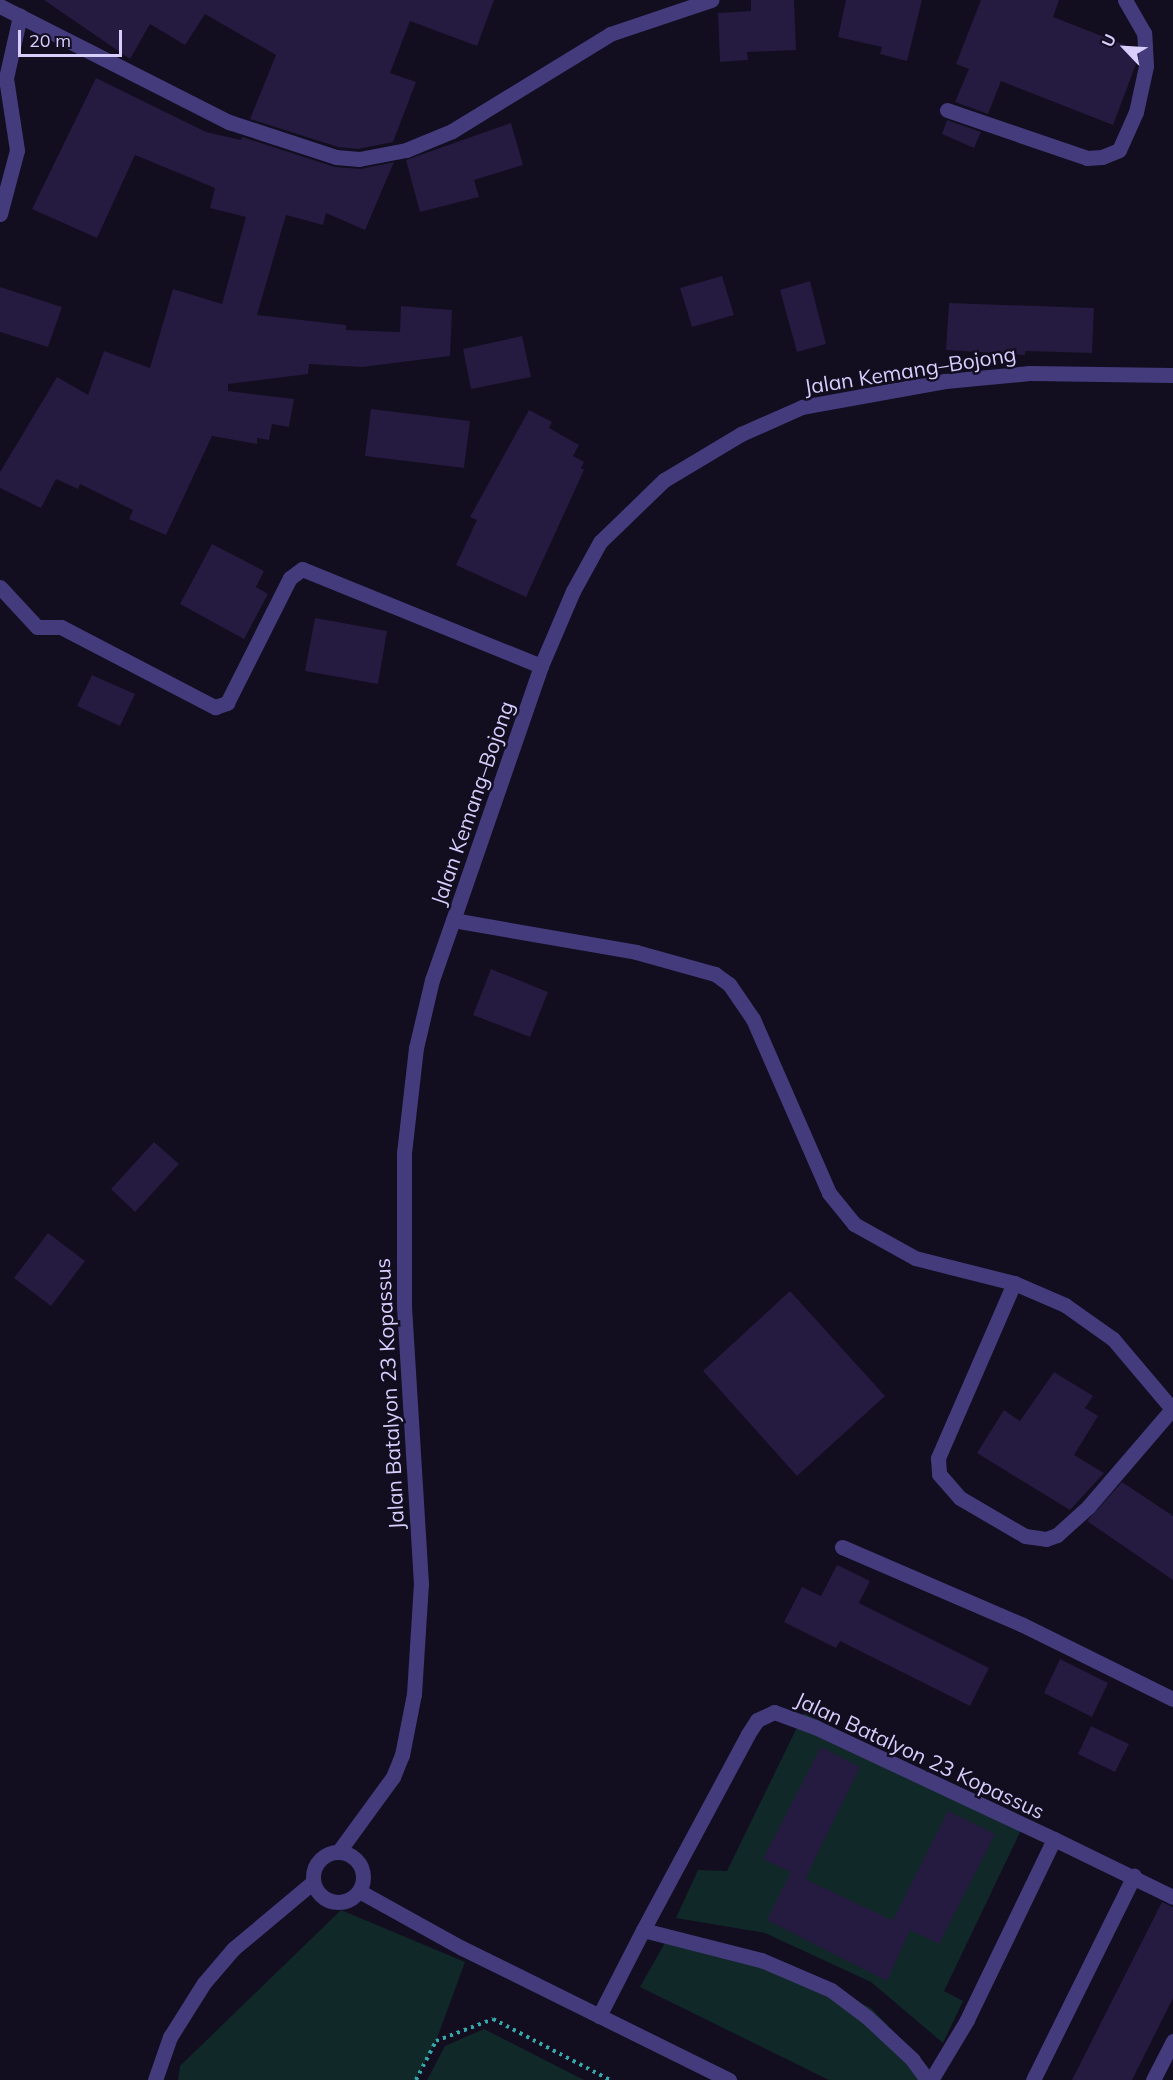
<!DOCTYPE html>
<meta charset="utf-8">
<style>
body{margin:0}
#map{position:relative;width:1173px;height:2080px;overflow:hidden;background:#120d1f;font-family:Mulish,sans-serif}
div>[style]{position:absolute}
.green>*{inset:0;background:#112829}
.building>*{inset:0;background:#251a3f}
.path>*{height:4px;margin-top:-2px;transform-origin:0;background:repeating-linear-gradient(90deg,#33a9ac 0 3px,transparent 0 7.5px)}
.minor>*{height:15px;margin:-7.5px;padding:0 7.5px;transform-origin:7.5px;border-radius:7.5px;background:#433b7c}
.minor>.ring{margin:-7.5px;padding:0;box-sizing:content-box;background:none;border:15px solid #433b7c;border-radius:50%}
span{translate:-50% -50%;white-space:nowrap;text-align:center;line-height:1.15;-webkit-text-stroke:5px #120d1f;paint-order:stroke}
.street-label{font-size:21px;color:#d7cefd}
.north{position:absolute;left:1095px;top:18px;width:60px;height:60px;-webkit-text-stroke:4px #120d1f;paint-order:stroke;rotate:295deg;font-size:16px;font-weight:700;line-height:24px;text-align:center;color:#d7cefd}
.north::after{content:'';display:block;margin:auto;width:21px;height:27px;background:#d7cefd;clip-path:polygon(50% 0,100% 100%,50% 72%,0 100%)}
.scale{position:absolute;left:18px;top:30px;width:104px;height:27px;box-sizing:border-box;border:3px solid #d7cefd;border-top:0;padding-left:8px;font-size:18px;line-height:21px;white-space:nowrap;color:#d7cefd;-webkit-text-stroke:4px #120d1f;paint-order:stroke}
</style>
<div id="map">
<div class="green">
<div style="clip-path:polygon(804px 1713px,1025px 1822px,944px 1991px,963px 2001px,943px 2043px,871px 1982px,765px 1933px,676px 1918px,698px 1870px,727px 1871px)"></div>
<div style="clip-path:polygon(341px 1910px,465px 1962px,436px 2041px,416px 2080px,178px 2080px,180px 2066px)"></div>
<div style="clip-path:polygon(666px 1941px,764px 1958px,871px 2008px,929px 2068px,923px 2080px,829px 2080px,640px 1987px)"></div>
<div style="clip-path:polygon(484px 2029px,584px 2080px,427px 2080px,445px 2046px)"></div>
</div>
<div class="building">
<div style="clip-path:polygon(44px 0,494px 0,477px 46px,410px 21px,390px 73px,416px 82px,393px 142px,358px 149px,338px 147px,250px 119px,276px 55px,205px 14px,185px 45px,150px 24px,130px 59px)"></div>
<div style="clip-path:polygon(751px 0,794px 0,796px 50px,747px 52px,748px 60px,720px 62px,718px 13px,751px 11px)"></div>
<div style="clip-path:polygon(846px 0,922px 0,907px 61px,880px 54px,882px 47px,838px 37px)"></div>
<div style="clip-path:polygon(981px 0,1059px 0,1053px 17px,1135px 49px,1136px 64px,1113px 125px,1001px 81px,988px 114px,955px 102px,969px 69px,956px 64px)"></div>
<div style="clip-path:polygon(96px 78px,206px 132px,241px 140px,242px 137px,335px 167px,361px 169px,394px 162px,365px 230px,326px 213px,323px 225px,286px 215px,257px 315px,346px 325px,346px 330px,400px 332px,401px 306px,452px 310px,450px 356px,362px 367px,309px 364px,308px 374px,228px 384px,228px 391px,294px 399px,289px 427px,272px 424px,269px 440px,257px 438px,257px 444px,212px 436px,166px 535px,129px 519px,133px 510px,80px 484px,78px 489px,56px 479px,41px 508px,0 488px,0 472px,57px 377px,88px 395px,104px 351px,150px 368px,173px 289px,222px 304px,246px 217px,210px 208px,215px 188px,135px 155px,97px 238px,32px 209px)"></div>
<div style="clip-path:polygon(947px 120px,981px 132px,974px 148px,942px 134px)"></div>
<div style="clip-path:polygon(511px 123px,523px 165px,474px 180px,479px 197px,420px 212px,406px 160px)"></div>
<div style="clip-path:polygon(722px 276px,734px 315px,692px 327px,680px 288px)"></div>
<div style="clip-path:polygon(810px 281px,826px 344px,797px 352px,780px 290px)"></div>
<div style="clip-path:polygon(0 287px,62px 307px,48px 347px,0 332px)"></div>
<div style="clip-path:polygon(949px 303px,1094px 308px,1092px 353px,1025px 351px,1025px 355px,946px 350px)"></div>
<div style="clip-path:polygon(522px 336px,531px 377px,471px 389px,463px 349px)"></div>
<div style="clip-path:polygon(371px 409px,470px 421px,464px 468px,365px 456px)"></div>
<div style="clip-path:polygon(529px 410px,552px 422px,549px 428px,579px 445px,573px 456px,584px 462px,581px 468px,584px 470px,526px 597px,456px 565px,477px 520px,470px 517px)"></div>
<div style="clip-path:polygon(212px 544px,264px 571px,256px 587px,268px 594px,244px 639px,180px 604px)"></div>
<div style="clip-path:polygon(315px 618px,387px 631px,378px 684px,305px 671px)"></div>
<div style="clip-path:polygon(92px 675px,135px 694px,120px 726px,77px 706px)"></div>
<div style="clip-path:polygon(491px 969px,548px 992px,530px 1037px,473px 1015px)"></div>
<div style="clip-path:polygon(154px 1142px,179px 1164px,135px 1212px,111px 1189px)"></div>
<div style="clip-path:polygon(48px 1233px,85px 1261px,51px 1306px,14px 1278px)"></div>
<div style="clip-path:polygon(790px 1291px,885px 1396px,797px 1476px,703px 1371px)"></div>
<div style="clip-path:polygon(1054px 1372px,1093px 1396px,1085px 1408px,1098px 1416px,1074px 1455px,1104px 1473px,1070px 1510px,977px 1453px,1004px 1410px,1020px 1421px)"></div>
<div style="clip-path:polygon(1122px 1482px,1173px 1516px,1173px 1580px,1087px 1521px)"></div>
<div style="clip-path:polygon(837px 1565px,870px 1581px,859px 1603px,989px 1668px,970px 1706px,840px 1641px,836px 1648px,784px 1622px,802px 1587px,821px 1596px)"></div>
<div style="clip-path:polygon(1060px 1659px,1108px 1683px,1092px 1717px,1044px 1693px)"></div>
<div style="clip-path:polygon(1091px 1726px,1129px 1744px,1115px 1772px,1078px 1754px)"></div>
<div style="clip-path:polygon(821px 1747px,860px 1767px,805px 1879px,898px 1923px,893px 1920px,948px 1811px,995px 1834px,939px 1944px,910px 1930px,887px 1981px,767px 1920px,791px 1872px,763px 1859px)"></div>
<div style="clip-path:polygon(1162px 1902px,1173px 1907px,1173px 1998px,1132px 2080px,1072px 2080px)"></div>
</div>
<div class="path">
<div style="left:416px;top:2080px;width:44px;rotate:-62.9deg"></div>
<div style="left:436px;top:2041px;width:61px;rotate:-21.1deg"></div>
<div style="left:493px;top:2019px;width:132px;rotate:27.5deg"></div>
</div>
<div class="minor">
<div style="left:0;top:6px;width:257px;rotate:26.9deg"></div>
<div style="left:229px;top:122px;width:113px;rotate:18.1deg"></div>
<div style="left:336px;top:157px;width:23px;rotate:5deg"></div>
<div style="left:359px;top:159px;width:48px;rotate:-10.8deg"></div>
<div style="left:406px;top:150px;width:50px;rotate:-22.4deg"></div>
<div style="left:452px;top:131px;width:185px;rotate:-31.5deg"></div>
<div style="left:610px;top:34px;width:107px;rotate:-18.6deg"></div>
<div style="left:947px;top:110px;width:148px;rotate:18.9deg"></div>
<div style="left:1087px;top:158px;width:15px;rotate:-4deg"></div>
<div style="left:1102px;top:157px;width:18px;rotate:-22deg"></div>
<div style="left:1119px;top:150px;width:42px;rotate:-65.9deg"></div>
<div style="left:1136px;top:112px;width:47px;rotate:-77.7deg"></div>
<div style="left:1146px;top:66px;width:33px;rotate:-93deg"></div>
<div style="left:1144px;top:33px;width:38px;rotate:-120deg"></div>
<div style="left:0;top:214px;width:66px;rotate:-75.1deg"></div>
<div style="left:17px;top:150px;width:73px;rotate:-98.7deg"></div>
<div style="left:6px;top:78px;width:64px;rotate:-77.3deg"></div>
<div style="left:1173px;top:375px;width:143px;rotate:-179.2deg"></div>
<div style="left:1030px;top:373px;width:85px;rotate:174.6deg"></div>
<div style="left:945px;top:381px;width:145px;rotate:169.7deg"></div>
<div style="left:802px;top:407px;width:67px;rotate:156.1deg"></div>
<div style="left:741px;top:434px;width:90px;rotate:149.1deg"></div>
<div style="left:664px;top:480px;width:89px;rotate:135.9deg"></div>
<div style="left:600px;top:542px;width:56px;rotate:118.9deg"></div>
<div style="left:573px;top:591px;width:82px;rotate:113.1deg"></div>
<div style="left:541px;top:666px;width:269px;rotate:109.1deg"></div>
<div style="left:453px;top:920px;width:186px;rotate:9.9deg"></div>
<div style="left:636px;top:952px;width:82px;rotate:15.6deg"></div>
<div style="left:715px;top:974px;width:17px;rotate:36deg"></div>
<div style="left:729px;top:984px;width:42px;rotate:55.6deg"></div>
<div style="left:753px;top:1019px;width:190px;rotate:66.4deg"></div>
<div style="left:829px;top:1193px;width:40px;rotate:51deg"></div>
<div style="left:854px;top:1224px;width:70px;rotate:29.1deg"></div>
<div style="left:915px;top:1258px;width:102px;rotate:14.2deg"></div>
<div style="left:1014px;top:1283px;width:56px;rotate:23.3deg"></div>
<div style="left:1065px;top:1305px;width:59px;rotate:35.3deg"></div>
<div style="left:1113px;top:1339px;width:93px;rotate:49.8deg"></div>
<div style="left:0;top:587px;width:54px;rotate:47.2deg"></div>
<div style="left:37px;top:627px;width:24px"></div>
<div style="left:61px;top:627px;width:174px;rotate:27.5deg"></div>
<div style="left:215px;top:707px;width:13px;rotate:-18deg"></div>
<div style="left:227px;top:703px;width:140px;rotate:-63.3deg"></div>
<div style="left:290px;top:578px;width:15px;rotate:-37deg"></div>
<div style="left:302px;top:569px;width:258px;rotate:22.1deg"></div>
<div style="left:1014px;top:1283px;width:191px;rotate:113.5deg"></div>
<div style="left:938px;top:1458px;width:16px;rotate:86deg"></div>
<div style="left:939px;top:1474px;width:32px;rotate:49deg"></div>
<div style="left:960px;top:1498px;width:75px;rotate:30.3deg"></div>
<div style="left:1025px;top:1536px;width:21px;rotate:8deg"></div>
<div style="left:1046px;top:1539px;width:12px;rotate:-20deg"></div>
<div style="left:1057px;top:1535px;width:42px;rotate:-42.1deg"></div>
<div style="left:1088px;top:1507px;width:129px;rotate:-49.4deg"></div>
<div style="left:842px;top:1547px;width:195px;rotate:23.3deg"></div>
<div style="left:1021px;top:1624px;width:169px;rotate:26.3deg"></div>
<div style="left:1054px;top:1839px;width:132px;rotate:26deg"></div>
<div style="left:339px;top:1851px;width:92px;rotate:-53.9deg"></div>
<div style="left:393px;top:1777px;width:24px;rotate:-68deg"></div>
<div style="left:402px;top:1755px;width:62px;rotate:-78.9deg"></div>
<div style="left:414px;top:1694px;width:110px;rotate:-86.4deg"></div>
<div style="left:421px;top:1584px;width:278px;rotate:-93.5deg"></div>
<div style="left:404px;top:1307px;width:154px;rotate:-90deg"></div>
<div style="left:404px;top:1153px;width:106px;rotate:-83.5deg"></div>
<div style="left:416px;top:1048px;width:70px;rotate:-76.8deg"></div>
<div style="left:432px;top:980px;width:64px;rotate:-70.7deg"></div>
<div class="ring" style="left:313px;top:1852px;width:35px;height:35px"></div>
<div style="left:359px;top:1891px;width:118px;rotate:29deg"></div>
<div style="left:462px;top:1948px;width:298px;rotate:26.3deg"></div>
<div style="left:643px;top:1930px;width:222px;rotate:-61.8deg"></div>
<div style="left:748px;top:1734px;width:17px;rotate:-57deg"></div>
<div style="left:757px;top:1720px;width:19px;rotate:-25deg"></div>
<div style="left:774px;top:1712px;width:44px;rotate:20.1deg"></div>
<div style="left:815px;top:1727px;width:264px;rotate:25.1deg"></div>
<div style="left:1054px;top:1839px;width:201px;rotate:115.7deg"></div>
<div style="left:967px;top:2020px;width:70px;rotate:121deg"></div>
<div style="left:599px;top:2016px;width:97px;rotate:-62.9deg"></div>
<div style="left:643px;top:1930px;width:122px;rotate:14.3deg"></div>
<div style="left:761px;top:1960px;width:76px;rotate:23.2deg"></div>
<div style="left:831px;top:1990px;width:45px;rotate:36.9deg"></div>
<div style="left:867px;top:2017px;width:62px;rotate:43deg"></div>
<div style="left:912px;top:2059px;width:26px;rotate:54deg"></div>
<div style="left:155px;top:2080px;width:46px;rotate:-70.8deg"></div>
<div style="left:170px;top:2037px;width:64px;rotate:-57.8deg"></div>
<div style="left:204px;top:1983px;width:45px;rotate:-49.5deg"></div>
<div style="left:233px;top:1949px;width:104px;rotate:-39.9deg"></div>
<div style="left:1033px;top:2080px;width:228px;rotate:-63.7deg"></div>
<div style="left:1153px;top:2080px;width:44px;rotate:-62.9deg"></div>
</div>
<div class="street-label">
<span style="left:910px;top:370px;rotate:-9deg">Jalan Kemang–Bojong</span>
<span style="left:472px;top:803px;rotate:-71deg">Jalan Kemang–Bojong</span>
<span style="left:389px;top:1394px;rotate:-93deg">Jalan Batalyon 23 Kopassus</span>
<span style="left:920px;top:1755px;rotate:25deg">Jalan Batalyon 23 Kopassus</span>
</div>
<div class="north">U</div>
<div class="scale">20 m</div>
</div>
